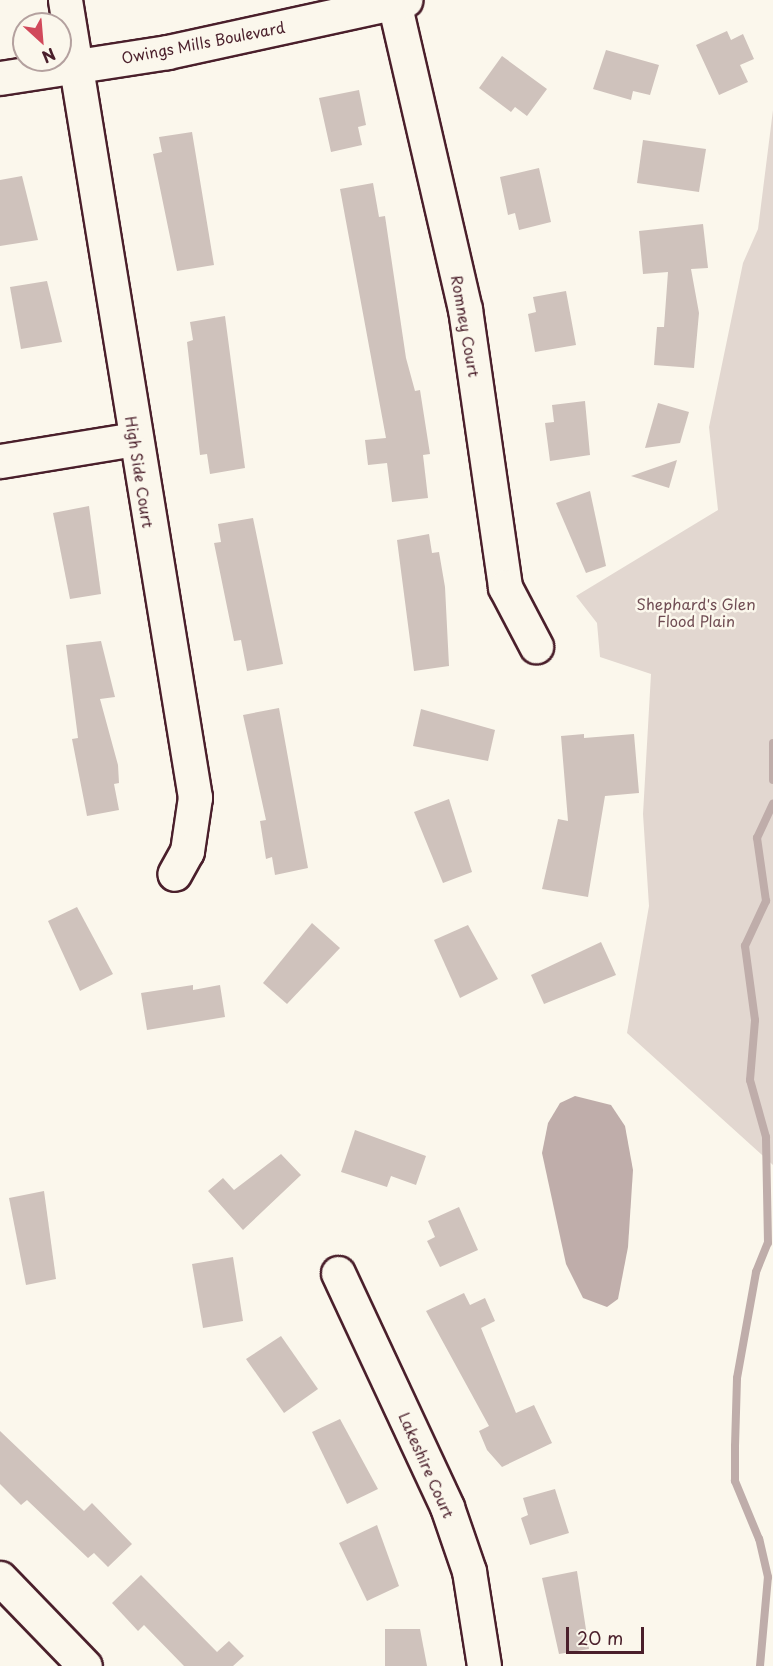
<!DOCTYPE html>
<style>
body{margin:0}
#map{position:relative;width:773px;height:1666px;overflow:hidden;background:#fbf7ec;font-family:"Playpen Sans",sans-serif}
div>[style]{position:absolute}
.green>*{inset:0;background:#e2d7d0}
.water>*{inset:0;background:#bfadaa}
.stream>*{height:8px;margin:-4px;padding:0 4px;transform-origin:4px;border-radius:4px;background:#bfadaa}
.building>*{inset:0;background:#cfc2bc}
.roads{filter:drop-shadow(2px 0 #4a1f2b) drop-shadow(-2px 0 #4a1f2b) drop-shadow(0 2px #4a1f2b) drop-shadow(0 -2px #4a1f2b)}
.minor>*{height:33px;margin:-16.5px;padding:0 16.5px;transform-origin:16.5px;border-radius:16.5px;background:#fbf7ec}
.major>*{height:33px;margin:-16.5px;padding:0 16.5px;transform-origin:16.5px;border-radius:16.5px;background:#fbf7ec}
span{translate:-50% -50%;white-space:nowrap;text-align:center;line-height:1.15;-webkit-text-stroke:5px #fbf7ec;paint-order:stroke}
.street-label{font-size:15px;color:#4a1f2b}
.park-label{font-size:15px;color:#704d54}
.north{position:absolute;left:12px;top:12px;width:60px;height:60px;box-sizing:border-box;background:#fbf7ec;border:2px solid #b4a19f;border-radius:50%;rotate:154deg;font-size:16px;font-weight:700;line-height:24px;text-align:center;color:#4a1f2b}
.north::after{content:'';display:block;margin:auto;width:21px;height:27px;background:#d1495b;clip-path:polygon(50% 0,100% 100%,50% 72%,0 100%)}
.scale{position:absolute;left:566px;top:1627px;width:78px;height:27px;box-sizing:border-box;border:3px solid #4a1f2b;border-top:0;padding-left:8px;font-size:18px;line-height:21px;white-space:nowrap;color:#4a1f2b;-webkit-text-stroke:4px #fbf7ec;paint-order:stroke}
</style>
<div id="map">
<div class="green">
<div style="clip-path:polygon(773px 110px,773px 1165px,627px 1033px,649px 906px,643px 814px,651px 674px,600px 657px,597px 623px,576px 596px,718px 510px,709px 427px,743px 263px,758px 229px)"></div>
</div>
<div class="water">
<div style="clip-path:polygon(575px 1096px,611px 1105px,625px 1126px,633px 1170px,628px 1247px,618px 1299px,607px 1307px,583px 1298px,566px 1264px,542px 1153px,548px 1123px,560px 1103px)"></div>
</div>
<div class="stream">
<div style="left:773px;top:743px;width:37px;rotate:90deg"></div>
<div style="left:760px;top:1666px;width:89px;rotate:-84.9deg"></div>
<div style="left:768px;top:1577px;width:39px;rotate:-103deg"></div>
<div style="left:759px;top:1539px;width:63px;rotate:-112.5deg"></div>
<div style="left:735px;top:1481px;width:35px;rotate:-90deg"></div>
<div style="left:735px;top:1446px;width:68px;rotate:-88.3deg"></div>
<div style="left:737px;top:1378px;width:108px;rotate:-79.8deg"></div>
<div style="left:756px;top:1272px;width:31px;rotate:-68deg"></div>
<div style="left:768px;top:1243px;width:106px;rotate:-91.1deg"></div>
<div style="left:766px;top:1137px;width:59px;rotate:-105.7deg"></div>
<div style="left:750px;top:1080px;width:60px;rotate:-85.2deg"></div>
<div style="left:755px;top:1020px;width:75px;rotate:-97.7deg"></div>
<div style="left:745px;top:946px;width:50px;rotate:-65deg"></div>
<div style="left:766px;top:901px;width:64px;rotate:-98.1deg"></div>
<div style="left:757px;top:838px;width:38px;rotate:-65deg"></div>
</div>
<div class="building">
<div style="clip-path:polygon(727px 31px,731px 40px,743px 34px,754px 59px,740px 65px,748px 82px,719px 95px,696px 45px)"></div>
<div style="clip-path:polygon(606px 50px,659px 65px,650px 95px,633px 91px,631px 100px,593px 89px)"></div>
<div style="clip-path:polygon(502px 56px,547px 89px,527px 116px,515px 107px,511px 112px,479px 88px)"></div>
<div style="clip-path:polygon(359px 90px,366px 125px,358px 127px,362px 145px,331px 152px,319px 98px)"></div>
<div style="clip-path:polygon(192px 132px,214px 265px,177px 271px,153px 154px,162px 152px,159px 137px)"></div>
<div style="clip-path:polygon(643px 140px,706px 149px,699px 192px,637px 183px)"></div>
<div style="clip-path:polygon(539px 168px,551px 222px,519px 230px,515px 213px,508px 215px,500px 177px)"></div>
<div style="clip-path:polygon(22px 176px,38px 240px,0 246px,0 180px)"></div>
<div style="clip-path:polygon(373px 183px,379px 217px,385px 216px,406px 358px,415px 391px,420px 390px,430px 454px,423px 455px,428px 498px,392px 502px,387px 463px,368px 465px,365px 440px,386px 438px,340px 189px)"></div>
<div style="clip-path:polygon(703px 224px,708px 268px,691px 269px,699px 313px,694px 368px,654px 365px,657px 327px,664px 327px,668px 272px,643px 274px,639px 231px)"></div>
<div style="clip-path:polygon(47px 281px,62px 342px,21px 349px,10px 287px)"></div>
<div style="clip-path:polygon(566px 291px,576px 345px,535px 352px,528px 314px,536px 312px,533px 297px)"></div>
<div style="clip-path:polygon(225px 316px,245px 468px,210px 474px,207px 454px,200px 455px,187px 342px,193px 340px,190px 322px)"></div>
<div style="clip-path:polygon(585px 401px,590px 455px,550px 461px,545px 423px,554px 422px,552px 405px)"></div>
<div style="clip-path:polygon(658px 403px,689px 412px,680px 443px,645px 448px)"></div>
<div style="clip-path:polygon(677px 460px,669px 488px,631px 476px)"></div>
<div style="clip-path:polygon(590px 491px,606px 566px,586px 573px,556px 503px)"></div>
<div style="clip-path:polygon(89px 506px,101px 594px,70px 599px,53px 513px)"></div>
<div style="clip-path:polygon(253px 518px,283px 664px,247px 671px,241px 640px,234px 641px,214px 543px,221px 542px,218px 524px)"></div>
<div style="clip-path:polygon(429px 534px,432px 553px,439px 552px,445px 587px,449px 666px,414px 671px,397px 540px)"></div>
<div style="clip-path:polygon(101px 641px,115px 697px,100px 699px,118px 765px,119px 783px,114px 784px,119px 810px,87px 816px,72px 739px,78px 738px,66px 645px)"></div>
<div style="clip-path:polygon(279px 708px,308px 868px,275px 875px,272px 857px,266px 859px,260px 821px,266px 820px,243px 715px)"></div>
<div style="clip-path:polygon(421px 709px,495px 730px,488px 761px,413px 746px)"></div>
<div style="clip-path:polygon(584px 734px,584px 738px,634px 734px,639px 793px,605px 796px,588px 897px,542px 889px,558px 819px,568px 821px,561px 736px)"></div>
<div style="clip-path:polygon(449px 799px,472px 872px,443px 883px,414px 812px)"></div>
<div style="clip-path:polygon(77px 907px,113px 974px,80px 991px,48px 921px)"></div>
<div style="clip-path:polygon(312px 923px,340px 948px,287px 1004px,263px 983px)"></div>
<div style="clip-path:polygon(468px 925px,498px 979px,460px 998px,434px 940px)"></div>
<div style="clip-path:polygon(601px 942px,616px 975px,544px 1004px,531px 975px)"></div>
<div style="clip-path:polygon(193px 985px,193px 990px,220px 985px,225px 1017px,147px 1030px,141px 993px)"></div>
<div style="clip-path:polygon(355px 1130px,426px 1156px,416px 1185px,391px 1176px,387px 1187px,341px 1172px)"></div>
<div style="clip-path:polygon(281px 1154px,301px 1175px,243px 1230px,208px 1191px,223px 1178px,234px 1190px)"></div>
<div style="clip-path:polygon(44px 1191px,56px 1279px,26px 1285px,9px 1198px)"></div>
<div style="clip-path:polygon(459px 1207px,478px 1250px,440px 1267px,427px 1241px,435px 1237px,428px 1221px)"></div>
<div style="clip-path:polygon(233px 1257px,243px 1321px,203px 1328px,192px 1264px)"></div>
<div style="clip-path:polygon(464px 1293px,470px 1305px,485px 1298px,495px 1321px,481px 1328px,516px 1413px,534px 1405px,552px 1443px,502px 1467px,487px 1450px,479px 1431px,489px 1426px,426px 1311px)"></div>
<div style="clip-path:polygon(281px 1336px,318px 1389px,284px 1413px,246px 1359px)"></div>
<div style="clip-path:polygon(340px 1419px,378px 1489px,347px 1504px,312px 1432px)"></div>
<div style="clip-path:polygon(0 1431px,84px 1511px,92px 1503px,132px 1544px,108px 1567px,94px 1553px,88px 1558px,27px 1500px,21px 1505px,0 1484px)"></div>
<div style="clip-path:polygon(555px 1489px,569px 1533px,530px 1545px,521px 1518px,528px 1515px,523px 1498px)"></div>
<div style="clip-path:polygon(377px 1525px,399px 1586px,367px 1601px,339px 1543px)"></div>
<div style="clip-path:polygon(577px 1571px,589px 1649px,559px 1654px,542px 1578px)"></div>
<div style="clip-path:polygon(141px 1575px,217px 1652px,229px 1641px,244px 1656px,233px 1666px,184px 1666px,144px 1625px,138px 1631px,112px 1603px)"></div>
<div style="clip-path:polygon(385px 1629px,420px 1629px,427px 1666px,385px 1666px)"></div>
</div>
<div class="roads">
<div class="minor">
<div style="left:65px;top:0;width:808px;rotate:80.74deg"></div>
<div style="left:195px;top:797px;width:55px;rotate:98.4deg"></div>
<div style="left:187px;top:851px;width:26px;rotate:119deg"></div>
<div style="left:394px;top:2px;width:315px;rotate:77deg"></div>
<div style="left:465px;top:309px;width:281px;rotate:81.8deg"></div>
<div style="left:505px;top:587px;width:67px;rotate:62.3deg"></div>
<div style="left:0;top:461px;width:137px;rotate:-9.3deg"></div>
<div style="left:338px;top:1273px;width:258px;rotate:65deg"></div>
<div style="left:447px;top:1507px;width:68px;rotate:71deg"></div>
<div style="left:469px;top:1571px;width:96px;rotate:81deg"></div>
<div style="left:0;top:1578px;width:122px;rotate:46deg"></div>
</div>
<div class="major">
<div style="left:0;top:78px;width:169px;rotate:-8.8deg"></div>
<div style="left:167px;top:52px;width:244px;rotate:-12.3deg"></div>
</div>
</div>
<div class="street-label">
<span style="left:203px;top:42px;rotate:-11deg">Owings Mills Boulevard</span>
<span style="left:466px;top:326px;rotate:80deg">Romney Court</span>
<span style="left:140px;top:472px;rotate:81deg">High Side Court</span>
<span style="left:427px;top:1465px;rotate:66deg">Lakeshire Court</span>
</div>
<div class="park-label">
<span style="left:696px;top:612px">Shephard's Glen<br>Flood Plain</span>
</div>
<div class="north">N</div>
<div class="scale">20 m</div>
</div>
